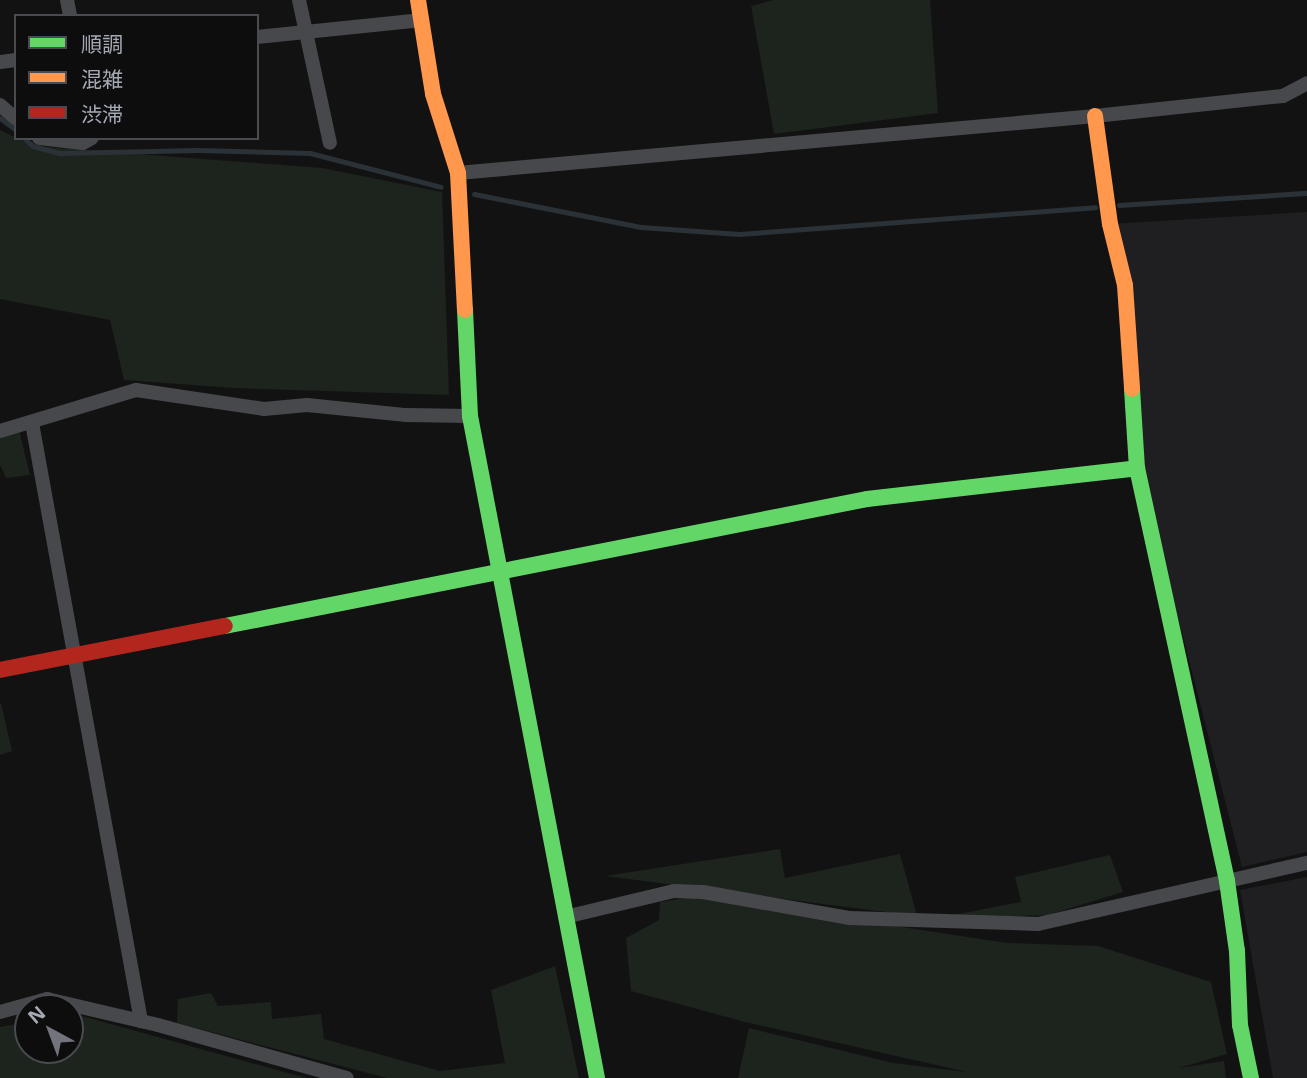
<!DOCTYPE html>
<meta charset="utf-8">
<style>
body{margin:0}
#map{position:relative;width:1307px;height:1078px;overflow:hidden;background:#121213;font-family:"Open Sans","Noto Sans JP",sans-serif}
div>[style]{position:absolute}
.built>*{inset:0;background:#1f1f21}
.green>*{inset:0;background:#1d231d}
.stream>*{height:5px;margin:-2.5px;padding:0 2.5px;transform-origin:2.5px;border-radius:2.5px;background:#2a3237}
.street>*{height:14px;margin:-7px;padding:0 7px;transform-origin:7px;border-radius:7px;background:#47484b}
.fast>*{height:16px;margin:-8px;padding:0 8px;transform-origin:8px;border-radius:8px;background:#63d668}
.slow>*{height:16px;margin:-8px;padding:0 8px;transform-origin:8px;border-radius:8px;background:#ff974d}
.jam>*{height:16px;margin:-8px;padding:0 8px;transform-origin:8px;border-radius:8px;background:#b3261e}
span{translate:-50% -50%;white-space:nowrap;text-align:center;line-height:1.15;-webkit-text-stroke:5px #0d0d0e;paint-order:stroke}
.legend{position:absolute;left:14px;top:14px;width:245px;height:126px;box-sizing:border-box;background:#0d0d0e;border:2px solid #494b50;margin:0;padding:9px 12px;list-style:none;font-size:21px;color:#a4a9b3}
.legend li{display:flex;align-items:center;gap:14px;height:35px}
.legend b{width:35px;border:2px solid #494b50}
.north{position:absolute;left:14px;top:994px;width:70px;height:70px;box-sizing:border-box;background:#0d0d0e;border:2px solid #494b50;border-radius:50%;rotate:319deg;font-size:19px;font-weight:700;line-height:28px;text-align:center;color:#a4a9b3}
.north::after{content:'';display:block;margin:auto;width:24px;height:32px;background:#71747b;clip-path:polygon(50% 0,100% 100%,50% 72%,0 100%)}
</style>
<div id="map">
<div class="built">
<div style="clip-path:polygon(1307px 212px,1307px 852px,1242px 867px,1133px 442px,1110px 224px)"></div>
<div style="clip-path:polygon(1307px 877px,1307px 1078px,1273px 1078px,1240px 890px)"></div>
</div>
<div class="green">
<div style="clip-path:polygon(773px 0,930px 0,938px 113px,774px 134px,751px 6px)"></div>
<div style="clip-path:polygon(0 130px,33px 146px,322px 168px,442px 192px,449px 395px,234px 388px,124px 380px,110px 320px,0 299px)"></div>
<div style="clip-path:polygon(19px 430px,30px 475px,6px 478px,0 465px,0 434px)"></div>
<div style="clip-path:polygon(1px 703px,12px 751px,0 755px,0 704px)"></div>
<div style="clip-path:polygon(780px 849px,785px 878px,900px 854px,917px 916px,605px 876px)"></div>
<div style="clip-path:polygon(1110px 855px,1123px 892px,1048px 915px,928px 920px,1021px 902px,1015px 877px)"></div>
<div style="clip-path:polygon(698px 896px,1007px 943px,1098px 946px,1211px 982px,1227px 1054px,1179px 1068px,1224px 1061px,1226px 1078px,738px 1078px,749px 1028px,893px 1063px,967px 1072px,745px 1022px,631px 991px,626px 938px,659px 920px,660px 902px)"></div>
<div style="clip-path:polygon(555px 966px,579px 1078px,387px 1078px,177px 1023px,178px 999px,211px 993px,218px 1006px,271px 1002px,272px 1019px,321px 1014px,324px 1039px,440px 1071px,505px 1063px,491px 990px)"></div>
<div style="clip-path:polygon(70px 1013px,71px 1013px,306px 1078px,0 1078px,0 1027px,28px 1022px,28px 1050px,70px 1050px)"></div>
</div>
<div class="stream">
<div style="left:0;top:118px;width:20px;rotate:37deg"></div>
<div style="left:24px;top:138px;width:12px;rotate:42deg"></div>
<div style="left:33px;top:146px;width:28px;rotate:15deg"></div>
<div style="left:60px;top:153px;width:138px;rotate:-1.2deg"></div>
<div style="left:198px;top:150px;width:112px;rotate:1.5deg"></div>
<div style="left:310px;top:153px;width:135px;rotate:14.5deg"></div>
<div style="left:474px;top:194px;width:170px;rotate:11.2deg"></div>
<div style="left:641px;top:227px;width:98px;rotate:4.1deg"></div>
<div style="left:739px;top:234px;width:357px;rotate:-4.3deg"></div>
<div style="left:1119px;top:205px;width:188px;rotate:-3.7deg"></div>
</div>
<div class="street">
<div style="left:67px;top:0;width:16px;rotate:79deg"></div>
<div style="left:299px;top:0;width:146px;rotate:77.8deg"></div>
<div style="left:257px;top:37px;width:166px;rotate:-5.9deg"></div>
<div style="left:0;top:62px;width:16px;rotate:-7deg"></div>
<div style="left:0;top:105px;width:21px;rotate:41deg"></div>
<div style="left:39px;top:138px;width:44px;rotate:6.5deg"></div>
<div style="left:83px;top:143px;width:10px;rotate:-29deg"></div>
<div style="left:458px;top:173px;width:640px;rotate:-5.11deg"></div>
<div style="left:1095px;top:116px;width:189px;rotate:-6.1deg"></div>
<div style="left:1283px;top:96px;width:27px;rotate:-28deg"></div>
<div style="left:32px;top:423px;width:608px;rotate:79.67deg"></div>
<div style="left:0;top:431px;width:142px;rotate:-16.8deg"></div>
<div style="left:136px;top:390px;width:129px;rotate:8.4deg"></div>
<div style="left:264px;top:409px;width:43px;rotate:-5.3deg"></div>
<div style="left:307px;top:405px;width:100px;rotate:5.8deg"></div>
<div style="left:406px;top:415px;width:64px;rotate:0.9deg"></div>
<div style="left:565px;top:917px;width:112px;rotate:-13.4deg"></div>
<div style="left:674px;top:891px;width:29px;rotate:2deg"></div>
<div style="left:703px;top:892px;width:148px;rotate:10.1deg"></div>
<div style="left:849px;top:918px;width:189px;rotate:1.8deg"></div>
<div style="left:1038px;top:924px;width:276px;rotate:-12.8deg"></div>
<div style="left:0;top:1012px;width:49px;rotate:-15.5deg"></div>
<div style="left:47px;top:999px;width:114px;rotate:13.2deg"></div>
<div style="left:158px;top:1025px;width:196px;rotate:15.7deg"></div>
</div>
<div class="fast">
<div style="left:465px;top:310px;width:106px;rotate:87.3deg"></div>
<div style="left:470px;top:416px;width:674px;rotate:79.14deg"></div>
<div style="left:1132px;top:389px;width:79px;rotate:86.4deg"></div>
<div style="left:1137px;top:468px;width:423px;rotate:77.7deg"></div>
<div style="left:1227px;top:881px;width:71px;rotate:81.9deg"></div>
<div style="left:1237px;top:951px;width:74px;rotate:87.7deg"></div>
<div style="left:1240px;top:1025px;width:54px;rotate:78.3deg"></div>
<div style="left:225px;top:626px;width:654px;rotate:-11.19deg"></div>
<div style="left:867px;top:499px;width:272px;rotate:-6.5deg"></div>
</div>
<div class="slow">
<div style="left:418px;top:0;width:95px;rotate:80.9deg"></div>
<div style="left:433px;top:94px;width:83px;rotate:72.4deg"></div>
<div style="left:458px;top:173px;width:137px;rotate:87.1deg"></div>
<div style="left:1095px;top:116px;width:109px;rotate:82.1deg"></div>
<div style="left:1110px;top:224px;width:63px;rotate:76.2deg"></div>
<div style="left:1125px;top:285px;width:104px;rotate:86.1deg"></div>
</div>
<div class="jam">
<div style="left:0;top:670px;width:229px;rotate:-11.1deg"></div>
</div>
<ul class="legend">
<li><b style="height:9px;background:#63d668"></b>順調</li>
<li><b style="height:9px;background:#ff974d"></b>混雑</li>
<li><b style="height:9px;background:#b3261e"></b>渋滞</li>
</ul>
<div class="north">N</div>
</div>
